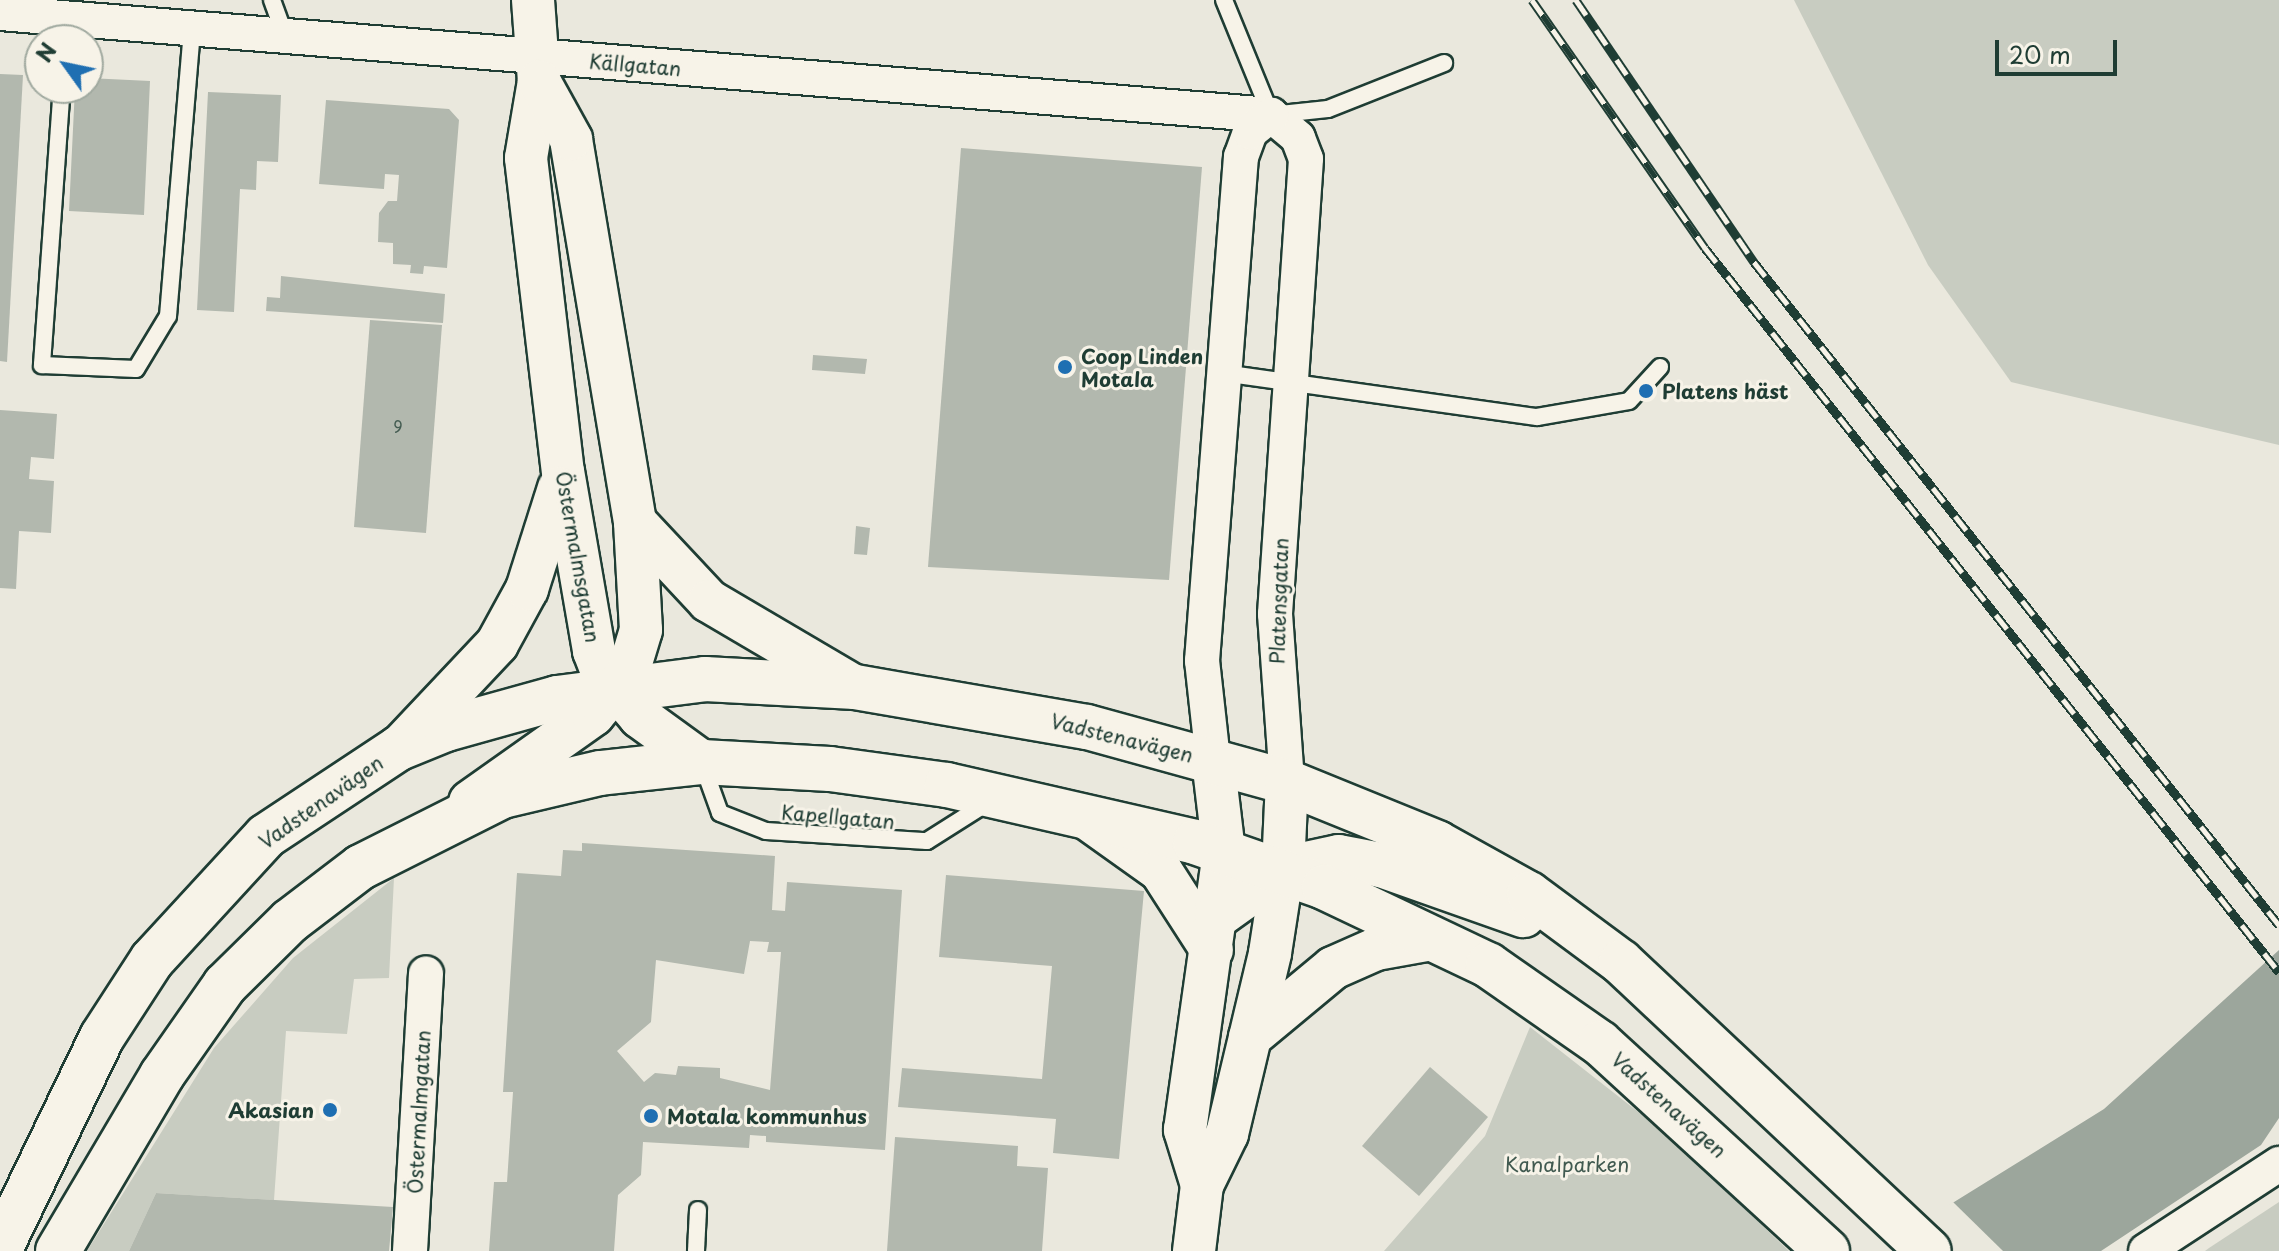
<!DOCTYPE html>
<meta charset="utf-8">
<style>
body{margin:0}
#map{position:relative;width:2279px;height:1251px;overflow:hidden;background:#eae8dd;font-family:"Playpen Sans",sans-serif}
div>[style]{position:absolute}
.green>*{inset:0;background:#c8ccc1}
.water>*{inset:0;background:#9ca69c}
.pier>*{inset:0;background:#eae8dd}
.building>*{inset:0;background:#b2b8ae}
.roads{filter:drop-shadow(2px 0 #1f3d34) drop-shadow(-2px 0 #1f3d34) drop-shadow(0 2px #1f3d34) drop-shadow(0 -2px #1f3d34)}
.service>*{height:16px;margin:-8px;padding:0 8px;transform-origin:8px;border-radius:8px;background:#f7f3e8}
.minor>*{height:34px;margin:-17px;padding:0 17px;transform-origin:17px;border-radius:17px;background:#f7f3e8}
.tertiary>*{height:42px;margin:-21px;padding:0 21px;transform-origin:21px;border-radius:21px;background:#f7f3e8}
.secondary>*{height:44px;margin:-22px;padding:0 22px;transform-origin:22px;border-radius:22px;background:#f7f3e8}
.rail>*{height:9px;margin-top:-4.5px;transform-origin:0;background:repeating-linear-gradient(90deg,#f7f3e8 0 18px,#1f3d34 0 36px);box-sizing:border-box;border-block:2px solid #1f3d34}
.dots>*{width:22px;height:22px;translate:-50% -50%;box-sizing:border-box;border:4px solid #f7f3e8;border-radius:50%}
span{translate:-50% -50%;white-space:nowrap;text-align:center;line-height:1.15;-webkit-text-stroke:6px #f7f3e8;paint-order:stroke}
.number-label{font-size:16px;color:#445c52}
.number-label span{-webkit-text-stroke-width:0}
.street-label{font-size:20px;color:#1f3d34}
.poi-label{font-size:20px;color:#1f3d34;font-weight:700}
.left{translate:0 -50%;text-align:left}
.right{translate:-100% -50%;text-align:right}
.park-label{font-size:20px;color:#415a50}
.north{position:absolute;left:24px;top:24px;width:80px;height:80px;box-sizing:border-box;background:#f7f3e8;border:2px solid #a1aaa0;border-radius:50%;rotate:303deg;font-size:22px;font-weight:700;line-height:32px;text-align:center;color:#1f3d34}
.north::after{content:'';display:block;margin:auto;width:28px;height:36px;background:#1f6fb2;clip-path:polygon(50% 0,100% 100%,50% 72%,0 100%)}
.scale{position:absolute;left:1995px;top:40px;width:122px;height:36px;box-sizing:border-box;border:4px solid #1f3d34;border-top:0;padding-left:10px;font-size:24px;line-height:28px;white-space:nowrap;color:#1f3d34;-webkit-text-stroke:6px #f7f3e8;paint-order:stroke}
</style>
<div id="map">
<div class="green">
<div style="clip-path:polygon(1794px 0,2279px 0,2279px 445px,2011px 382px,1928px 265px)"></div>
<div style="clip-path:polygon(394px 878px,389px 978px,354px 979px,347px 1034px,286px 1031px,274px 1200px,156px 1193px,129px 1251px,87px 1251px,214px 1048px,293px 958px)"></div>
<div style="clip-path:polygon(1530px 1027px,1665px 1133px,1789px 1251px,1384px 1251px,1485px 1136px)"></div>
<div style="clip-path:polygon(2279px 1202px,2279px 1251px,2205px 1251px,2209px 1248px)"></div>
</div>
<div class="water">
<div style="clip-path:polygon(2279px 950px,2279px 1118px,2261px 1145px,2101px 1251px,1875px 1251px,2104px 1109px)"></div>
</div>
<div class="pier">
<div style="clip-path:polygon(1953px 1202px,2003px 1251px,1871px 1251px,1873px 1248px)"></div>
</div>
<div class="building">
<div style="clip-path:polygon(0 74px,23px 75px,7px 362px,0 361px)"></div>
<div style="clip-path:polygon(88px 78px,150px 81px,144px 215px,69px 211px,75px 88px,88px 88px)"></div>
<div style="clip-path:polygon(208px 92px,281px 95px,278px 162px,257px 161px,256px 190px,240px 189px,234px 312px,197px 310px)"></div>
<div style="clip-path:polygon(326px 100px,449px 109px,459px 120px,447px 268px,424px 266px,423px 274px,410px 273px,411px 265px,393px 264px,393px 243px,378px 242px,379px 213px,388px 201px,397px 201px,399px 175px,385px 174px,384px 189px,319px 184px)"></div>
<div style="clip-path:polygon(961px 148px,1202px 167px,1169px 580px,928px 567px)"></div>
<div style="clip-path:polygon(281px 276px,445px 294px,443px 323px,266px 311px,267px 297px,280px 298px)"></div>
<div style="clip-path:polygon(370px 320px,442px 325px,426px 533px,354px 527px)"></div>
<div style="clip-path:polygon(813px 355px,867px 359px,865px 374px,812px 370px)"></div>
<div style="clip-path:polygon(0 410px,57px 414px,54px 459px,31px 457px,29px 479px,54px 481px,51px 533px,19px 531px,16px 589px,0 588px)"></div>
<div style="clip-path:polygon(856px 526px,870px 528px,867px 555px,854px 554px)"></div>
<div style="clip-path:polygon(evenodd,582px 843px,775px 856px,772px 910px,785px 911px,787px 882px,902px 890px,885px 1150px,766px 1142px,766px 1136px,750px 1135px,749px 1148px,643px 1142px,641px 1175px,618px 1195px,614px 1251px,489px 1251px,494px 1182px,507px 1182px,513px 1092px,503px 1092px,517px 873px,561px 876px,563px 850px,582px 851px,582px 843px,750px 941px,769px 942px,767px 952px,781px 952px,770px 1090px,720px 1078px,720px 1068px,678px 1066px,676px 1075px,655px 1073px,644px 1082px,617px 1051px,651px 1022px,656px 960px,744px 974px,750px 941px)"></div>
<div style="clip-path:polygon(946px 875px,1144px 891px,1119px 1159px,1053px 1153px,1056px 1119px,898px 1107px,902px 1068px,1042px 1079px,1052px 966px,939px 957px)"></div>
<div style="clip-path:polygon(1430px 1067px,1488px 1117px,1419px 1196px,1362px 1146px)"></div>
<div style="clip-path:polygon(895px 1137px,1018px 1146px,1017px 1166px,1048px 1168px,1042px 1251px,887px 1251px)"></div>
<div style="clip-path:polygon(156px 1193px,393px 1207px,389px 1251px,129px 1251px)"></div>
</div>
<div class="roads">
<div class="service">
<div style="left:272px;top:0;width:38px;rotate:70deg"></div>
<div style="left:1224px;top:0;width:124px;rotate:67.8deg"></div>
<div style="left:1271px;top:115px;width:57px;rotate:-6deg"></div>
<div style="left:1328px;top:109px;width:125px;rotate:-21.6deg"></div>
<div style="left:61px;top:99px;width:267px;rotate:94.1deg"></div>
<div style="left:42px;top:365px;width:94px;rotate:2.4deg"></div>
<div style="left:136px;top:369px;width:62px;rotate:-58.9deg"></div>
<div style="left:168px;top:316px;width:288px;rotate:-85.2deg"></div>
<div style="left:1223px;top:373px;width:317px;rotate:8deg"></div>
<div style="left:1537px;top:417px;width:93px;rotate:-9.9deg"></div>
<div style="left:1629px;top:401px;width:46px;rotate:-47.6deg"></div>
<div style="left:702px;top:763px;width:53px;rotate:70.2deg"></div>
<div style="left:720px;top:813px;width:49px;rotate:21.4deg"></div>
<div style="left:766px;top:831px;width:161px;rotate:3.6deg"></div>
<div style="left:927px;top:841px;width:71px;rotate:-32.3deg"></div>
<div style="left:696px;top:1251px;width:41px;rotate:-87.2deg"></div>
</div>
<div class="minor">
<div style="left:0;top:13px;width:1275px;rotate:4.59deg"></div>
<div style="left:1271px;top:115px;width:35px;rotate:40deg"></div>
<div style="left:1298px;top:138px;width:22px;rotate:69deg"></div>
<div style="left:1306px;top:159px;width:456px;rotate:93.9deg"></div>
<div style="left:1275px;top:614px;width:168px;rotate:85.9deg"></div>
<div style="left:1213px;top:760px;width:100px;rotate:-96.3deg"></div>
<div style="left:1202px;top:661px;width:506px;rotate:-85.58deg"></div>
<div style="left:1241px;top:157px;width:27px;rotate:-70deg"></div>
<div style="left:1250px;top:132px;width:27px;rotate:-39deg"></div>
<div style="left:410px;top:1251px;width:278px;rotate:-86.7deg"></div>
<div style="left:2146px;top:1251px;width:159px;rotate:-33.2deg"></div>
</div>
<div class="tertiary">
<div style="left:533px;top:0;width:81px;rotate:85.8deg"></div>
<div style="left:539px;top:81px;width:78px;rotate:99.6deg"></div>
<div style="left:526px;top:158px;width:315px;rotate:83.3deg"></div>
<div style="left:563px;top:471px;width:183px;rotate:80.2deg"></div>
<div style="left:594px;top:651px;width:22px;rotate:69deg"></div>
<div style="left:602px;top:672px;width:59px;rotate:49.8deg"></div>
<div style="left:640px;top:717px;width:77px;rotate:36deg"></div>
<div style="left:635px;top:522px;width:108px;rotate:46.9deg"></div>
<div style="left:709px;top:601px;width:169px;rotate:30.5deg"></div>
<div style="left:399px;top:748px;width:143px;rotate:-46.7deg"></div>
<div style="left:497px;top:644px;width:63px;rotate:-61.4deg"></div>
<div style="left:527px;top:589px;width:106px;rotate:-72.4deg"></div>
<div style="left:470px;top:802px;width:151px;rotate:-35.3deg"></div>
<div style="left:593px;top:715px;width:55px;rotate:-50.2deg"></div>
<div style="left:628px;top:673px;width:45px;rotate:-73.2deg"></div>
<div style="left:641px;top:630px;width:108px;rotate:-93.2deg"></div>
<div style="left:635px;top:522px;width:388px;rotate:-99.5deg"></div>
<div style="left:571px;top:139px;width:66px;rotate:-118.9deg"></div>
<div style="left:1088px;top:819px;width:90px;rotate:35.5deg"></div>
<div style="left:1161px;top:871px;width:94px;rotate:57.2deg"></div>
<div style="left:1250px;top:1037px;width:108px;rotate:-39.7deg"></div>
<div style="left:1333px;top:968px;width:47px;rotate:-23.8deg"></div>
<div style="left:1376px;top:949px;width:58px;rotate:-10deg"></div>
<div style="left:1202px;top:1185px;width:58px;rotate:-107.2deg"></div>
<div style="left:1185px;top:1130px;width:281px;rotate:-82deg"></div>
<div style="left:1224px;top:852px;width:93px;rotate:-96.8deg"></div>
<div style="left:1194px;top:1251px;width:66px;rotate:-83.1deg"></div>
<div style="left:1202px;top:1185px;width:57px;rotate:-63.9deg"></div>
<div style="left:1227px;top:1134px;width:186px;rotate:-76.6deg"></div>
<div style="left:1270px;top:953px;width:85px;rotate:-81.2deg"></div>
<div style="left:1283px;top:869px;width:87px;rotate:-87.4deg"></div>
</div>
<div class="secondary">
<div style="left:1217px;top:916px;width:81px;rotate:-35.5deg"></div>
<div style="left:1283px;top:869px;width:57px;rotate:-12.1deg"></div>
<div style="left:1339px;top:857px;width:43px;rotate:10.8deg"></div>
<div style="left:1381px;top:865px;width:151px;rotate:19.4deg"></div>
<div style="left:0;top:1249px;width:235px;rotate:-64.3deg"></div>
<div style="left:102px;top:1037px;width:92px;rotate:-57deg"></div>
<div style="left:152px;top:960px;width:168px;rotate:-47.4deg"></div>
<div style="left:266px;top:836px;width:159px;rotate:-33.5deg"></div>
<div style="left:399px;top:748px;width:51px;rotate:-22deg"></div>
<div style="left:446px;top:729px;width:115px;rotate:-15.6deg"></div>
<div style="left:557px;top:698px;width:149px;rotate:-7.3deg"></div>
<div style="left:705px;top:679px;width:150px;rotate:3.1deg"></div>
<div style="left:855px;top:687px;width:235px;rotate:9.8deg"></div>
<div style="left:1087px;top:727px;width:207px;rotate:15.4deg"></div>
<div style="left:1287px;top:782px;width:162px;rotate:22.1deg"></div>
<div style="left:1437px;top:843px;width:105px;rotate:29deg"></div>
<div style="left:1529px;top:894px;width:114px;rotate:36.5deg"></div>
<div style="left:1621px;top:962px;width:422px;rotate:43.2deg"></div>
<div style="left:58px;top:1251px;width:204px;rotate:-59.4deg"></div>
<div style="left:162px;top:1075px;width:110px;rotate:-55deg"></div>
<div style="left:225px;top:985px;width:91px;rotate:-44.6deg"></div>
<div style="left:290px;top:921px;width:89px;rotate:-37.3deg"></div>
<div style="left:361px;top:867px;width:158px;rotate:-26.7deg"></div>
<div style="left:502px;top:796px;width:101px;rotate:-13.2deg"></div>
<div style="left:600px;top:773px;width:103px;rotate:-6.2deg"></div>
<div style="left:702px;top:762px;width:128px;rotate:3.1deg"></div>
<div style="left:830px;top:769px;width:118px;rotate:7.8deg"></div>
<div style="left:947px;top:785px;width:254px;rotate:12.9deg"></div>
<div style="left:1195px;top:842px;width:137px;rotate:19.2deg"></div>
<div style="left:1324px;top:887px;width:182px;rotate:25.4deg"></div>
<div style="left:1488px;top:965px;width:136px;rotate:34.9deg"></div>
<div style="left:1600px;top:1043px;width:308px;rotate:42.5deg"></div>
</div>
</div>
<div class="rail">
<div style="left:1532px;top:0;width:302px;rotate:55.1deg"></div>
<div style="left:1705px;top:248px;width:924px;rotate:51.59deg"></div>
<div style="left:1576px;top:0;width:317px;rotate:55.8deg"></div>
<div style="left:1754px;top:262px;width:846px;rotate:51.63deg"></div>
</div>
<div class="dots">
<div style="left:1065px;top:367px;background:#1f6fb2"></div>
<div style="left:1646px;top:391px;background:#1f6fb2"></div>
<div style="left:330px;top:1110px;background:#1f6fb2"></div>
<div style="left:651px;top:1116px;background:#1f6fb2"></div>
</div>
<div class="number-label">
<span style="left:398px;top:426px">9</span>
</div>
<div class="street-label">
<span style="left:635px;top:65px;rotate:5deg">Källgatan</span>
<span style="left:578px;top:557px;rotate:80deg">Östermalmsgatan</span>
<span style="left:1279px;top:601px;rotate:-88deg">Platensgatan</span>
<span style="left:1122px;top:738px;rotate:14deg">Vadstenavägen</span>
<span style="left:321px;top:802px;rotate:-35deg">Vadstenavägen</span>
<span style="left:838px;top:817px;rotate:5deg">Kapellgatan</span>
<span style="left:1669px;top:1105px;rotate:42deg">Vadstenavägen</span>
<span style="left:419px;top:1112px;rotate:-87deg">Östermalmgatan</span>
</div>
<div class="poi-label">
<span class="left" style="left:1081px;top:368px">Coop Linden<br>Motala</span>
<span class="left" style="left:1662px;top:391px">Platens häst</span>
<span class="right" style="left:314px;top:1110px">Akasian</span>
<span class="left" style="left:667px;top:1116px">Motala kommunhus</span>
</div>
<div class="park-label">
<span style="left:1567px;top:1164px">Kanalparken</span>
</div>
<div class="north">N</div>
<div class="scale">20 m</div>
</div>
